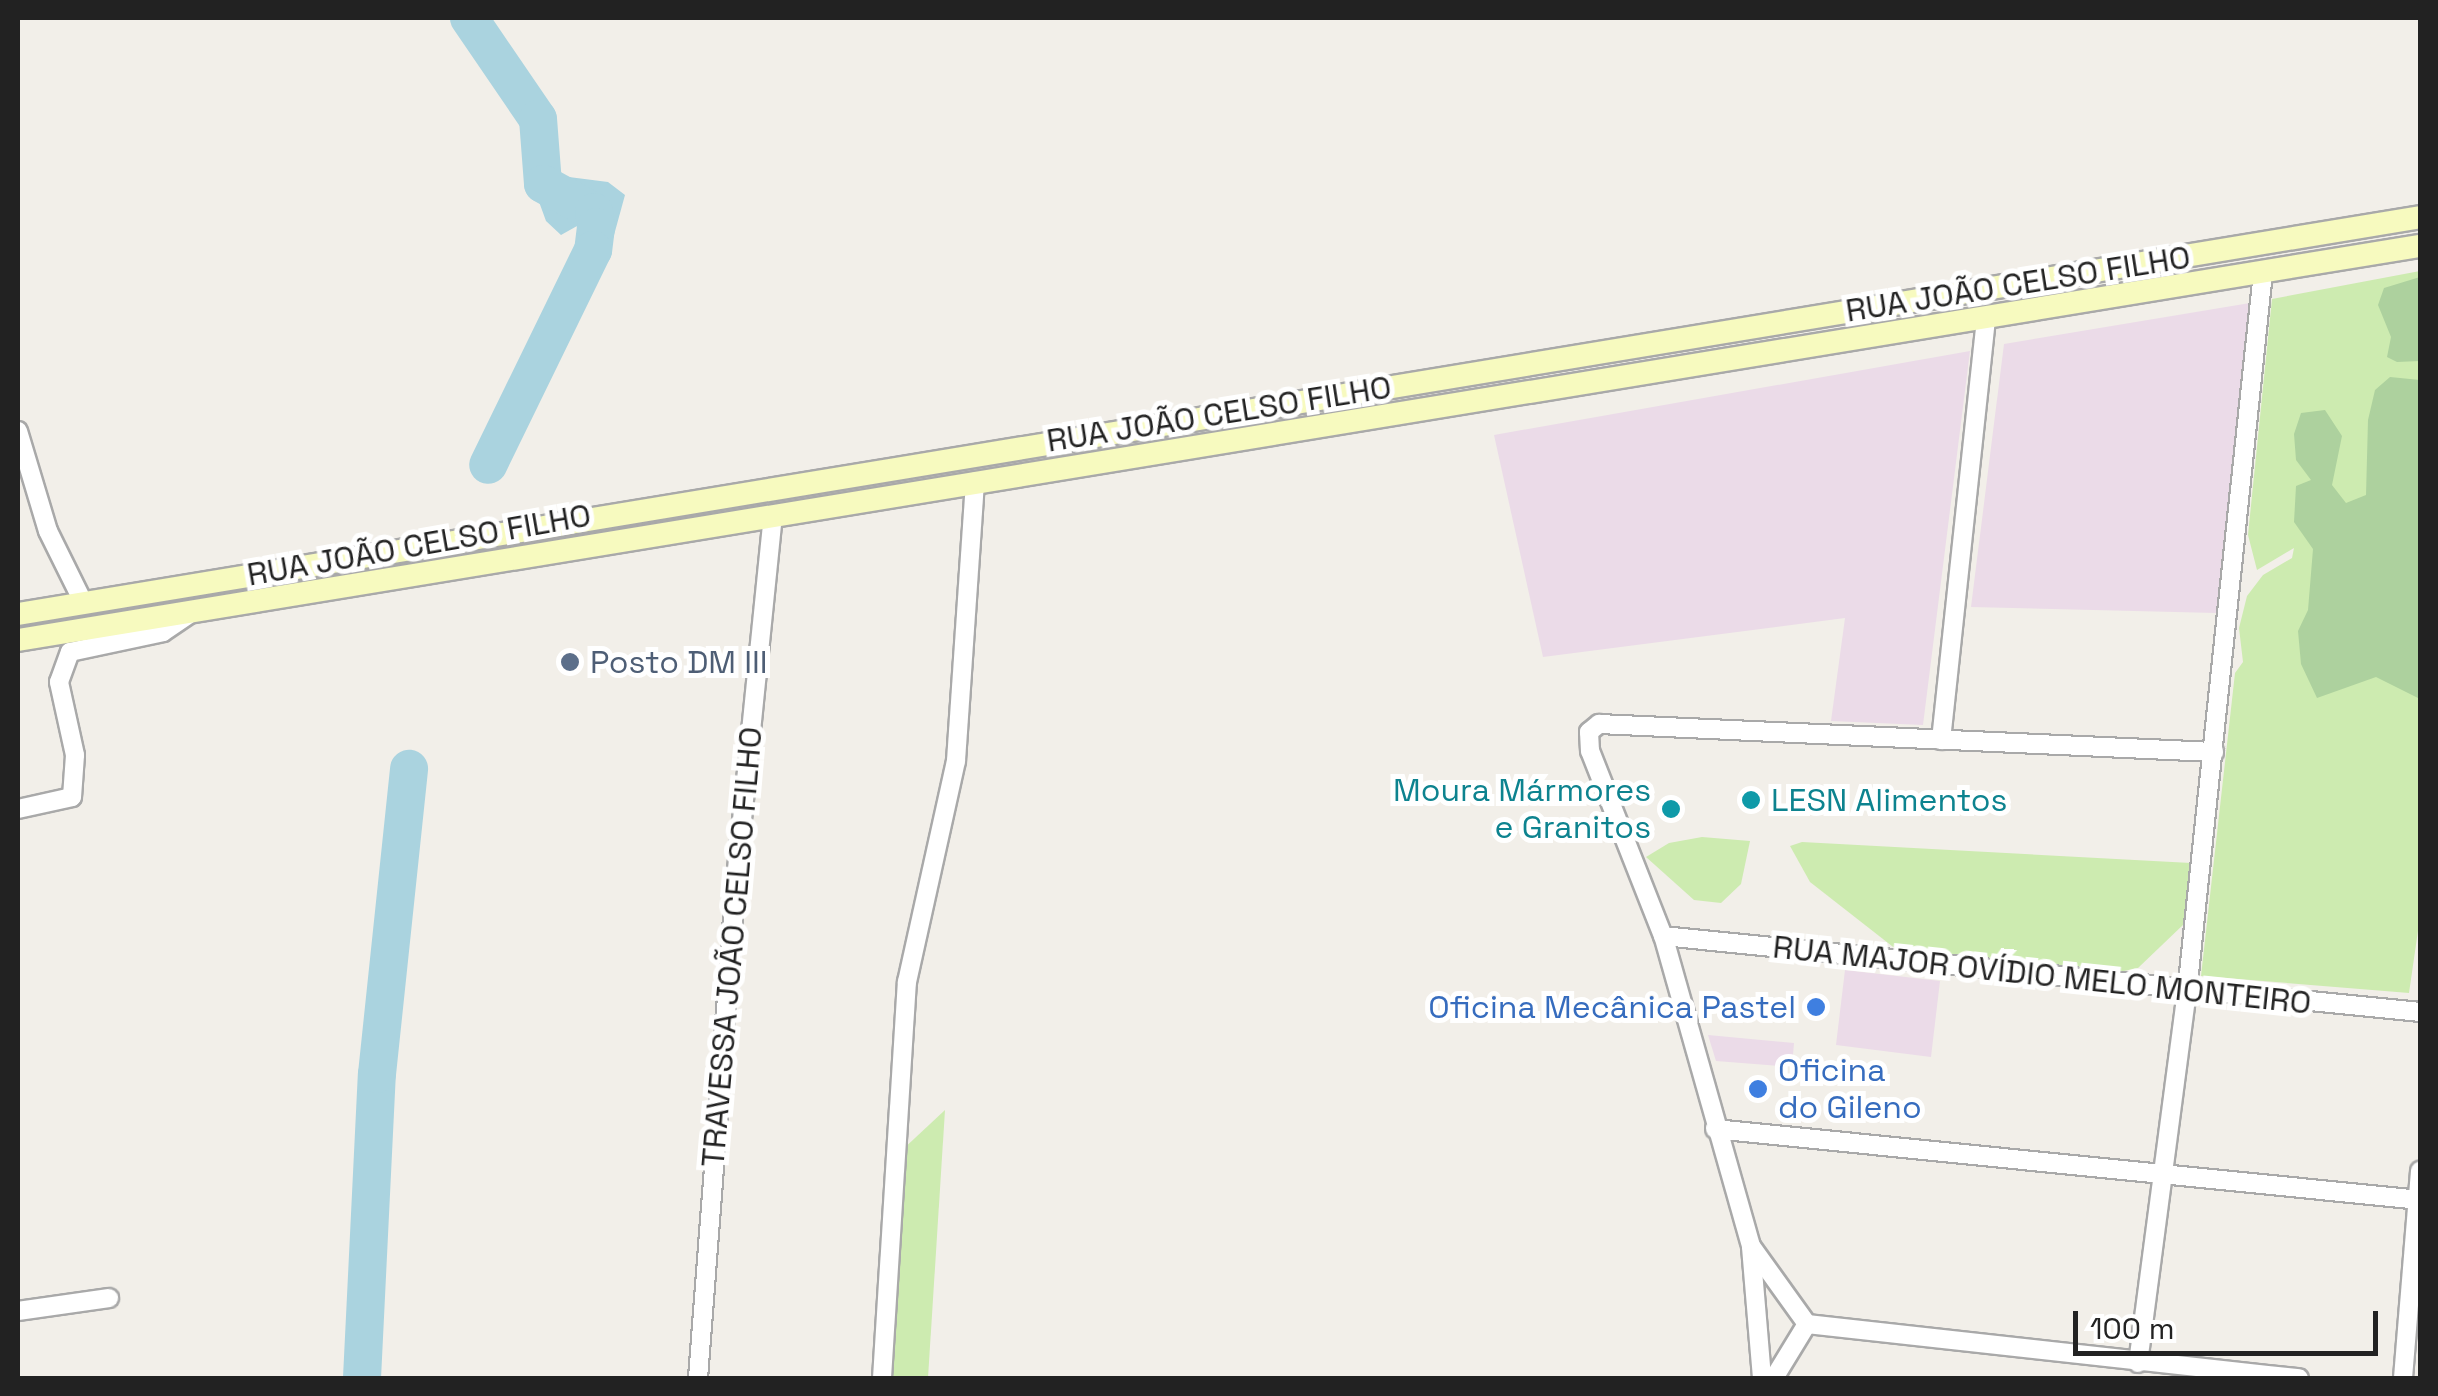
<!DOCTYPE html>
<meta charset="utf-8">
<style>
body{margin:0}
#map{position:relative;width:2438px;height:1396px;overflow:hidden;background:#f2efe9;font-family:"Space Grotesk",sans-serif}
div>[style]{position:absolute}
.industrial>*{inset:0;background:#ebdbe8}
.grass>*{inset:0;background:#cdebb0}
.forest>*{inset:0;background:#add19e}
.water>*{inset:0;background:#aad3df}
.river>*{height:38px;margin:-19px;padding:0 19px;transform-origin:19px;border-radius:19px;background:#aad3df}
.roads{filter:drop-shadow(2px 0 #a9a9a9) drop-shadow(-2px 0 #a9a9a9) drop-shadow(0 2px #a9a9a9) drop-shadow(0 -2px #a9a9a9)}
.minor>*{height:18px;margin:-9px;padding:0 9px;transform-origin:9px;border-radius:9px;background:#fff}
.secondary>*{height:22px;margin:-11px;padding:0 11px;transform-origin:11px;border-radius:11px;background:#f7fabf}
.dots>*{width:28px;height:28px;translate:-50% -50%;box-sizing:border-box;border:5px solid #fff;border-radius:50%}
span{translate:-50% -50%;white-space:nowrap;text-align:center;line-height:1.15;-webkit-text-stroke:10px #fff;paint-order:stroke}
.street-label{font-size:32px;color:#222}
.service-label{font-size:32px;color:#4e5e75}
.left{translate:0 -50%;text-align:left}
.culture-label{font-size:32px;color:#0d838f}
.right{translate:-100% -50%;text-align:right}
.shop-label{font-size:32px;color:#366cbe}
.frame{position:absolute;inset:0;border:20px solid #222;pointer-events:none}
.scale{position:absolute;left:2073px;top:1311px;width:305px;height:45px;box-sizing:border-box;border:5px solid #222;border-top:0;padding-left:12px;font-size:30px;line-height:35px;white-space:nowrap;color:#222;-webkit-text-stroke:8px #fff;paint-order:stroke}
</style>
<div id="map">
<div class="industrial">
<div style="clip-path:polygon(2250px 303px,2216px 613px,1971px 607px,2004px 344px)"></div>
<div style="clip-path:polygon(1970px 351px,1923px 725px,1831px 721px,1845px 618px,1543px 657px,1494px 435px)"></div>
<div style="clip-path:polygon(1845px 970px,1940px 981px,1931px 1057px,1836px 1045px)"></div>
<div style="clip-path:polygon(1708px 1035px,1794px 1043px,1792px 1067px,1716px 1061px)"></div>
</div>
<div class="grass">
<div style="clip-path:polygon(2420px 271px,2420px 917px,2409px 993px,2201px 976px,2235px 673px,2243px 662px,2239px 628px,2247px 596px,2263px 575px,2292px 558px,2294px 548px,2257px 570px,2248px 535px,2272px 299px)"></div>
<div style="clip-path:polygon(1702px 837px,1750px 841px,1741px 884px,1721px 903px,1694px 900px,1646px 857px,1669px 843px)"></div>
<div style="clip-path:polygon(1802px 842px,2191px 863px,2184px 924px,2138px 968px,2110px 974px,1897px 950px,1810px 882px,1790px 846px)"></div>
<div style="clip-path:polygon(945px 1110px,928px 1378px,889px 1378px,900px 1152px)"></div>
</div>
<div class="forest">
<div style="clip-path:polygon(2420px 277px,2420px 361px,2397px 362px,2387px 357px,2391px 337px,2378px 305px,2384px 288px)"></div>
<div style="clip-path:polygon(2390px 377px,2420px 380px,2420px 699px,2376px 677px,2317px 698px,2301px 664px,2298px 631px,2308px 610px,2313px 549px,2294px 522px,2296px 486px,2311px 480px,2296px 460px,2294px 434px,2301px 413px,2325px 410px,2342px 436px,2332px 485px,2346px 503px,2366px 495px,2368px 420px,2375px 390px)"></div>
</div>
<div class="water">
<div style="clip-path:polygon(561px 176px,608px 182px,625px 195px,611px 246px,581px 250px,586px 221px,561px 235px,546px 221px,534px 188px)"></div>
</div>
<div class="river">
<div style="left:469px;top:18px;width:122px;rotate:55.7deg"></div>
<div style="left:538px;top:119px;width:65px;rotate:85.6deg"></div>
<div style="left:543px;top:184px;width:58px;rotate:28.8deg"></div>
<div style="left:594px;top:212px;width:15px;rotate:82deg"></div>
<div style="left:596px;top:227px;width:23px;rotate:97deg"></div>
<div style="left:593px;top:250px;width:239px;rotate:116deg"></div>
<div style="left:362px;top:1378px;width:304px;rotate:-87.2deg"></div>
<div style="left:377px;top:1074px;width:307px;rotate:-84deg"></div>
</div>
<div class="roads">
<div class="minor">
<div style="left:18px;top:431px;width:104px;rotate:73.3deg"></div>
<div style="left:48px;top:531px;width:81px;rotate:63.7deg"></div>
<div style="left:1941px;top:740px;width:421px;rotate:-83.9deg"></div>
<div style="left:18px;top:809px;width:55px;rotate:-12.5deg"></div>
<div style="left:72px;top:797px;width:42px;rotate:-85.9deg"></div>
<div style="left:75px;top:755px;width:75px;rotate:-102.4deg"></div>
<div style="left:59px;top:682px;width:32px;rotate:-70deg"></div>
<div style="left:70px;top:652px;width:95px;rotate:-12.1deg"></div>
<div style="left:163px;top:632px;width:36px;rotate:-34deg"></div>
<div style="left:1663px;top:936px;width:761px;rotate:5.73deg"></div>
<div style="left:1715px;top:1129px;width:709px;rotate:5.75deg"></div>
<div style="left:1751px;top:1247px;width:131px;rotate:85.2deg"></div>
<div style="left:18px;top:1311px;width:92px;rotate:-8.1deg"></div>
<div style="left:1807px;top:1324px;width:96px;rotate:-125.7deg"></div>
<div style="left:1751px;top:1246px;width:322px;rotate:-105.8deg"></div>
<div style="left:1663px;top:936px;width:199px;rotate:-111.5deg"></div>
<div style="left:1590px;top:751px;width:19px;rotate:-93deg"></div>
<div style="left:1589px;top:732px;width:13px;rotate:-39deg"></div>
<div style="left:1599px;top:724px;width:616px;rotate:2.61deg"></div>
<div style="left:1807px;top:1324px;width:495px;rotate:6.3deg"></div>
<div style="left:2138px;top:1363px;width:374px;rotate:-82.5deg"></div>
<div style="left:2187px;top:992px;width:724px;rotate:-83.97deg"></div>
<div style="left:698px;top:1378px;width:500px;rotate:-85.65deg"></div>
<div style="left:736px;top:879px;width:364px;rotate:-84.2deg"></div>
<div style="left:882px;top:1378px;width:397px;rotate:-86.4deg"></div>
<div style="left:907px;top:982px;width:226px;rotate:-77.5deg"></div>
<div style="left:956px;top:761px;width:280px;rotate:-86.1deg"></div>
<div style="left:1774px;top:1378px;width:63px;rotate:-58.6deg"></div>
<div style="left:2403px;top:1378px;width:208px;rotate:-85.3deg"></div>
</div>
<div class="secondary">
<div style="left:18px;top:614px;width:2435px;rotate:-9.38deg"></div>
<div style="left:18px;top:640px;width:2434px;rotate:-9.32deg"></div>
</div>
</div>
<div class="dots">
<div style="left:570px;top:662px;background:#5c6f8a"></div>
<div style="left:1751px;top:800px;background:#0f9aa8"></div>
<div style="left:1671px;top:809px;background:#0f9aa8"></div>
<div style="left:1816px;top:1007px;background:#3f7fe0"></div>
<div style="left:1758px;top:1089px;background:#3f7fe0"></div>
</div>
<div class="street-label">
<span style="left:2018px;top:284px;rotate:-9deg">RUA JOÃO CELSO FILHO</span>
<span style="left:1219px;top:414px;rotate:-9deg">RUA JOÃO CELSO FILHO</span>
<span style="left:419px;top:545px;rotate:-10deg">RUA JOÃO CELSO FILHO</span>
<span style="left:732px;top:947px;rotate:-85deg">TRAVESSA JOÃO CELSO FILHO</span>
<span style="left:2042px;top:975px;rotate:6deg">RUA MAJOR OVÍDIO MELO MONTEIRO</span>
</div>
<div class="service-label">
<span class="left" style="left:590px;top:662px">Posto DM III</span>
</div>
<div class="culture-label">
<span class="right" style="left:1651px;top:809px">Moura Mármores<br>e Granitos</span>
<span class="left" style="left:1771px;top:800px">LESN Alimentos</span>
</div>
<div class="shop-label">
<span class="right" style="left:1796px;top:1007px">Oficina Mecânica Pastel</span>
<span class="left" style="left:1778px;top:1089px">Oficina<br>do Gileno</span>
</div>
<div class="frame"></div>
<div class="scale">100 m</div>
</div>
